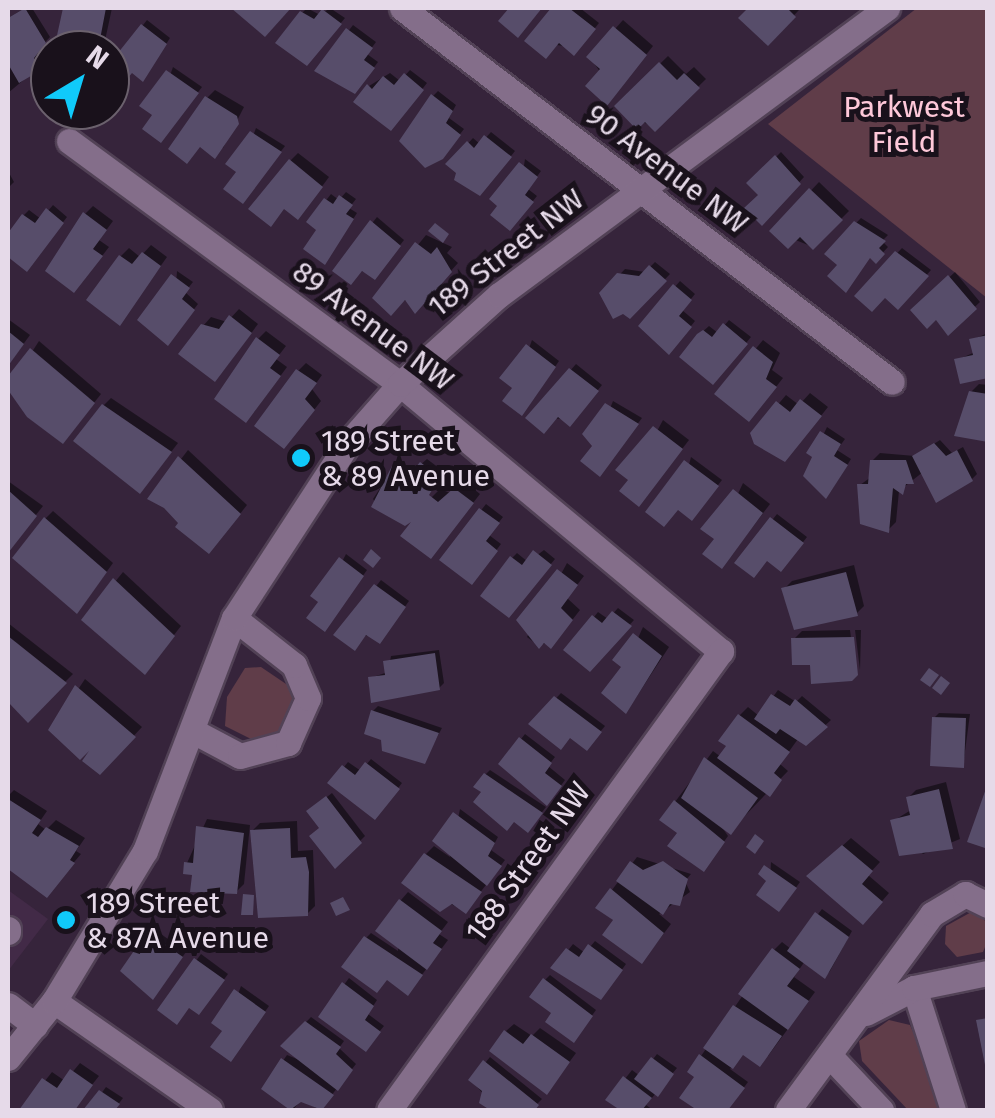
<!DOCTYPE html>
<style>
body{margin:0}
#map{position:relative;width:995px;height:1118px;overflow:hidden;background:#36243b;font-family:"Fira Sans",sans-serif}
div>[style]{position:absolute}
.built>*{inset:0;background:#422a47}
.green>*{inset:0;background:#603d49}
.shadow>*{inset:0;background:#0007}
.building>*{inset:0;background:#574d6a}
.roads{filter:drop-shadow(2px 0 #524256) drop-shadow(-2px 0 #524256) drop-shadow(0 2px #524256) drop-shadow(0 -2px #524256)}
.minor>*{height:25px;margin:-12.5px;padding:0 12.5px;transform-origin:12.5px;border-radius:12.5px;background:#846e8a}
.dots>*{width:28px;height:28px;translate:-50% -50%;box-sizing:border-box;border:5px solid #19111b;border-radius:50%}
span{translate:-50% -50%;white-space:nowrap;text-align:center;line-height:1.15;-webkit-text-stroke:10px #19111b;paint-order:stroke}
.park-label{font-size:30px;color:#fec8d9}
.street-label{font-size:30px;color:#e6dae9}
.poi-label{font-size:30px;color:#e6dae9}
.left{translate:0 -50%;text-align:left}
.frame{position:absolute;inset:0;border:10px solid #e6dae9;pointer-events:none}
.north{position:absolute;left:30px;top:30px;width:100px;height:100px;box-sizing:border-box;background:#19111b;border:2px solid #6b616d;border-radius:50%;rotate:38deg;font-size:28px;font-weight:700;line-height:40px;text-align:center;color:#e6dae9}
.north::after{content:'';display:block;margin:auto;width:35px;height:45px;background:#10cafa;clip-path:polygon(50% 0,100% 100%,50% 72%,0 100%)}
</style>
<div id="map">
<div class="built">
<div style="clip-path:polygon(8px 890px,48px 919px,8px 971px)"></div>
</div>
<div class="green">
<div style="clip-path:polygon(917px 8px,987px 8px,987px 298px,768px 124px)"></div>
<div style="clip-path:polygon(261px 667px,292px 688px,297px 700px,277px 736px,257px 742px,225px 726px,227px 697px,245px 668px)"></div>
<div style="clip-path:polygon(975px 910px,987px 923px,987px 942px,983px 952px,957px 957px,945px 944px,946px 926px)"></div>
<div style="clip-path:polygon(889px 1020px,910px 1025px,940px 1093px,938px 1110px,908px 1110px,862px 1061px,859px 1041px)"></div>
</div>
<div class="shadow">
<div style="clip-path:polygon(25px 8px,32px 8px,50px 37px,37px 51px,44px 63px,8px 93px,8px 64px,16px 71px,8px 53px,8px 18px)"></div>
<div style="clip-path:polygon(66px 8px,112px 8px,103px 50px,72px 50px,73px 42px,59px 39px)"></div>
<div style="clip-path:polygon(307px 8px,320px 15px,330px 8px,345px 18px,312px 58px,302px 13px)"></div>
<div style="clip-path:polygon(554px 8px,580px 8px,599px 23px,579px 48px,527px 41px)"></div>
<div style="clip-path:polygon(752px 8px,796px 8px,799px 10px,768px 43px,742px 18px)"></div>
<div style="clip-path:polygon(147px 20px,170px 38px,147px 74px,132px 70px,110px 81px,110px 67px)"></div>
<div style="clip-path:polygon(623px 20px,653px 46px,615px 94px,590px 57px)"></div>
<div style="clip-path:polygon(353px 25px,376px 42px,367px 54px,378px 62px,360px 86px,318px 71px)"></div>
<div style="clip-path:polygon(668px 56px,686px 74px,694px 67px,706px 79px,655px 129px,617px 106px)"></div>
<div style="clip-path:polygon(173px 67px,202px 87px,165px 135px,156px 115px)"></div>
<div style="clip-path:polygon(410px 70px,427px 83px,396px 123px,369px 86px,390px 73px,400px 81px)"></div>
<div style="clip-path:polygon(215px 90px,244px 107px,223px 148px,201px 145px,207px 98px)"></div>
<div style="clip-path:polygon(438px 91px,456px 105px,449px 118px,464px 129px,447px 151px,433px 96px)"></div>
<div style="clip-path:polygon(256px 128px,285px 146px,247px 196px,240px 171px)"></div>
<div style="clip-path:polygon(491px 132px,515px 151px,485px 188px,449px 164px,473px 138px,480px 144px)"></div>
<div style="clip-path:polygon(781px 152px,804px 177px,762px 223px,761px 195px,750px 183px)"></div>
<div style="clip-path:polygon(298px 153px,329px 177px,306px 208px,285px 207px,290px 161px)"></div>
<div style="clip-path:polygon(525px 159px,541px 171px,528px 189px,537px 196px,515px 223px)"></div>
<div style="clip-path:polygon(8px 171px,14px 182px,8px 188px)"></div>
<div style="clip-path:polygon(819px 182px,849px 211px,813px 247px,773px 231px)"></div>
<div style="clip-path:polygon(346px 192px,356px 199px,349px 208px,357px 213px,329px 257px,319px 229px,309px 222px,331px 194px,339px 200px)"></div>
<div style="clip-path:polygon(53px 205px,67px 217px,31px 264px,8px 258px,8px 237px,24px 215px,29px 210px,41px 219px)"></div>
<div style="clip-path:polygon(93px 206px,113px 221px,99px 240px,109px 247px,82px 282px,85px 214px)"></div>
<div style="clip-path:polygon(377px 217px,404px 240px,379px 272px,335px 270px)"></div>
<div style="clip-path:polygon(861px 218px,888px 235px,882px 241px,888px 247px,876px 260px,871px 255px,841px 264px,827px 253px)"></div>
<div style="clip-path:polygon(426px 235px,452px 247px,447px 253px,458px 263px,423px 302px,375px 298px)"></div>
<div style="clip-path:polygon(151px 245px,167px 257px,120px 323px,121px 256px,129px 248px,140px 257px)"></div>
<div style="clip-path:polygon(902px 248px,931px 270px,898px 307px,885px 295px,857px 296px)"></div>
<div style="clip-path:polygon(655px 262px,670px 274px,630px 316px,603px 292px,625px 269px,645px 272px)"></div>
<div style="clip-path:polygon(177px 271px,193px 282px,185px 292px,198px 304px,172px 338px)"></div>
<div style="clip-path:polygon(955px 272px,980px 302px,948px 332px,936px 316px,914px 310px)"></div>
<div style="clip-path:polygon(680px 281px,695px 294px,682px 310px,695px 321px,674px 347px,641px 326px)"></div>
<div style="clip-path:polygon(239px 309px,258px 324px,223px 371px,203px 326px,211px 317px,227px 322px)"></div>
<div style="clip-path:polygon(8px 319px,30px 335px,8px 365px)"></div>
<div style="clip-path:polygon(729px 320px,751px 337px,718px 377px,699px 335px,709px 326px,718px 333px)"></div>
<div style="clip-path:polygon(266px 331px,286px 346px,276px 359px,287px 367px,254px 412px,258px 339px)"></div>
<div style="clip-path:polygon(988px 333px,988px 376px,957px 360px,975px 352px,972px 340px)"></div>
<div style="clip-path:polygon(532px 340px,559px 361px,527px 408px,515px 387px)"></div>
<div style="clip-path:polygon(763px 340px,780px 353px,772px 370px,783px 378px,757px 411px,718px 394px)"></div>
<div style="clip-path:polygon(39px 341px,101px 394px,70px 433px,29px 415px,8px 389px)"></div>
<div style="clip-path:polygon(306px 363px,322px 375px,312px 389px,321px 401px,292px 438px,298px 371px)"></div>
<div style="clip-path:polygon(576px 364px,602px 385px,574px 419px,529px 418px)"></div>
<div style="clip-path:polygon(979px 384px,988px 385px,988px 439px,971px 392px)"></div>
<div style="clip-path:polygon(810px 393px,828px 407px,793px 451px,753px 434px,786px 395px,799px 405px)"></div>
<div style="clip-path:polygon(111px 398px,178px 443px,148px 482px,103px 406px)"></div>
<div style="clip-path:polygon(613px 401px,642px 418px,604px 468px,595px 446px)"></div>
<div style="clip-path:polygon(663px 420px,689px 440px,646px 496px,631px 480px)"></div>
<div style="clip-path:polygon(827px 427px,845px 439px,837px 450px,851px 459px,831px 491px,806px 471px)"></div>
<div style="clip-path:polygon(940px 440px,952px 453px,963px 447px,977px 474px,972px 479px,923px 472px,899px 491px,896px 522px,888px 530px,860px 485px,871px 477px,872px 461px,880px 453px,915px 456px)"></div>
<div style="clip-path:polygon(188px 450px,247px 505px,217px 543px,151px 498px)"></div>
<div style="clip-path:polygon(691px 457px,722px 480px,696px 513px,678px 507px)"></div>
<div style="clip-path:polygon(427px 459px,443px 471px,409px 518px,381px 511px,373px 499px,394px 467px,399px 463px,412px 472px)"></div>
<div style="clip-path:polygon(8px 481px,43px 506px,8px 550px)"></div>
<div style="clip-path:polygon(464px 481px,480px 494px,438px 548px,432px 497px,440px 489px,453px 494px)"></div>
<div style="clip-path:polygon(743px 483px,770px 504px,729px 558px,717px 539px)"></div>
<div style="clip-path:polygon(486px 504px,503px 517px,489px 535px,501px 544px,476px 577px,443px 559px)"></div>
<div style="clip-path:polygon(53px 511px,113px 563px,84px 603px,45px 519px)"></div>
<div style="clip-path:polygon(777px 514px,807px 537px,786px 564px,768px 558px,738px 563px)"></div>
<div style="clip-path:polygon(544px 550px,555px 559px,513px 610px,512px 558px,517px 553px,528px 562px)"></div>
<div style="clip-path:polygon(346px 554px,367px 570px,329px 624px,322px 601px)"></div>
<div style="clip-path:polygon(567px 563px,584px 576px,567px 598px,580px 610px,559px 637px,539px 646px,527px 637px)"></div>
<div style="clip-path:polygon(854px 565px,864px 606px,856px 614px,784px 589px,792px 581px)"></div>
<div style="clip-path:polygon(123px 572px,181px 626px,152px 663px,85px 619px)"></div>
<div style="clip-path:polygon(381px 580px,409px 601px,384px 636px,337px 635px)"></div>
<div style="clip-path:polygon(618px 608px,634px 620px,590px 668px,594px 617px,598px 612px,608px 619px)"></div>
<div style="clip-path:polygon(8px 623px,73px 674px,28px 719px,8px 700px)"></div>
<div style="clip-path:polygon(643px 627px,669px 647px,633px 702px,625px 667px)"></div>
<div style="clip-path:polygon(850px 630px,856px 674px,813px 662px,794px 639px,802px 631px)"></div>
<div style="clip-path:polygon(855px 630px,861px 630px,860px 670px)"></div>
<div style="clip-path:polygon(439px 650px,444px 683px,439px 688px,370px 678px,388px 672px,391px 656px)"></div>
<div style="clip-path:polygon(85px 679px,142px 727px,100px 772px,99px 743px,51px 730px)"></div>
<div style="clip-path:polygon(778px 690px,796px 702px,802px 696px,831px 720px,806px 743px,798px 739px,780px 764px,788px 771px,738px 823px,719px 823px,728px 836px,708px 864px,680px 832px,675px 802px,713px 751px,721px 757px,729px 746px,722px 740px,740px 715px,748px 707px,759px 716px)"></div>
<div style="clip-path:polygon(561px 693px,605px 726px,591px 743px,532px 724px)"></div>
<div style="clip-path:polygon(378px 706px,442px 728px,424px 761px,373px 711px)"></div>
<div style="clip-path:polygon(939px 713px,970px 714px,963px 766px,934px 718px)"></div>
<div style="clip-path:polygon(525px 734px,555px 757px,548px 766px,565px 780px,552px 798px,521px 739px)"></div>
<div style="clip-path:polygon(371px 759px,402px 783px,380px 812px,344px 767px,348px 762px,361px 771px)"></div>
<div style="clip-path:polygon(490px 770px,546px 807px,532px 825px,485px 775px)"></div>
<div style="clip-path:polygon(946px 782px,960px 839px,923px 854px,893px 821px,911px 810px,908px 798px,916px 790px)"></div>
<div style="clip-path:polygon(14px 790px,47px 811px,38px 824px,46px 830px,56px 820px,85px 838px,76px 851px,81px 854px,47px 894px,8px 866px,8px 796px)"></div>
<div style="clip-path:polygon(332px 793px,365px 836px,335px 866px,314px 807px)"></div>
<div style="clip-path:polygon(460px 809px,498px 837px,491px 850px,505px 860px,466px 911px,446px 902px,426px 854px,434px 846px,450px 857px)"></div>
<div style="clip-path:polygon(207px 819px,250px 825px,244px 884px,236px 892px,187px 863px)"></div>
<div style="clip-path:polygon(297px 821px,298px 851px,313px 850px,315px 906px,307px 914px,252px 831px,260px 823px)"></div>
<div style="clip-path:polygon(851px 838px,880px 862px,868px 875px,889px 893px,871px 914px,809px 876px)"></div>
<div style="clip-path:polygon(637px 857px,691px 874px,685px 881px,690px 892px,659px 914px,671px 924px,649px 953px,599px 907px)"></div>
<div style="clip-path:polygon(771px 862px,800px 882px,784px 904px,770px 880px)"></div>
<div style="clip-path:polygon(408px 892px,448px 922px,439px 934px,448px 940px,412px 988px,366px 938px,371px 933px,398px 951px,401px 900px)"></div>
<div style="clip-path:polygon(822px 909px,852px 931px,830px 971px,825px 976px,805px 961px,794px 977px,815px 992px,768px 1056px,745px 1052px,730px 1069px,748px 1082px,730px 1106px,701px 1110px,683px 1097px,698px 1077px,701px 1056px,774px 950px,782px 942px,791px 949px)"></div>
<div style="clip-path:polygon(154px 929px,186px 952px,157px 992px,149px 934px)"></div>
<div style="clip-path:polygon(595px 941px,626px 964px,606px 992px,554px 968px,573px 944px,585px 953px)"></div>
<div style="clip-path:polygon(201px 954px,228px 974px,204px 1007px,160px 1010px)"></div>
<div style="clip-path:polygon(550px 975px,596px 1010px,578px 1035px,555px 1013px,545px 980px)"></div>
<div style="clip-path:polygon(349px 978px,377px 1000px,368px 1014px,384px 1026px,370px 1043px,321px 1016px)"></div>
<div style="clip-path:polygon(241px 986px,269px 1006px,236px 1053px,225px 1030px)"></div>
<div style="clip-path:polygon(311px 1017px,344px 1041px,339px 1048px,356px 1064px,320px 1110px,301px 1100px,293px 1110px,264px 1088px,287px 1055px,307px 1063px,284px 1045px)"></div>
<div style="clip-path:polygon(514px 1024px,532px 1036px,540px 1028px,576px 1053px,554px 1083px,506px 1031px)"></div>
<div style="clip-path:polygon(657px 1054px,677px 1068px,646px 1105px,653px 1110px,624px 1110px,609px 1099px,632px 1070px,640px 1076px)"></div>
<div style="clip-path:polygon(490px 1057px,542px 1099px,531px 1110px,494px 1110px,483px 1102px,486px 1097px,471px 1080px)"></div>
<div style="clip-path:polygon(80px 1063px,99px 1076px,72px 1110px,22px 1110px,52px 1072px,65px 1081px)"></div>
<div style="clip-path:polygon(106px 1087px,123px 1098px,114px 1110px,89px 1110px)"></div>
</div>
<div class="building">
<div style="clip-path:polygon(25px 8px,46px 43px,34px 58px,41px 70px,19px 83px,8px 64px,8px 18px)"></div>
<div style="clip-path:polygon(63px 8px,106px 8px,98px 50px,69px 50px,70px 44px,56px 40px)"></div>
<div style="clip-path:polygon(231px 8px,291px 8px,265px 37px)"></div>
<div style="clip-path:polygon(509px 8px,542px 8px,518px 38px,498px 21px)"></div>
<div style="clip-path:polygon(551px 8px,569px 8px,596px 29px,574px 56px,559px 43px,546px 59px,524px 41px)"></div>
<div style="clip-path:polygon(748px 8px,787px 8px,796px 17px,768px 46px,738px 18px)"></div>
<div style="clip-path:polygon(322px 9px,342px 24px,307px 66px,275px 43px,300px 11px,314px 19px)"></div>
<div style="clip-path:polygon(141px 24px,167px 44px,143px 82px,132px 73px,118px 90px,110px 84px,110px 63px)"></div>
<div style="clip-path:polygon(613px 26px,647px 55px,607px 106px,585px 86px,600px 69px,586px 57px)"></div>
<div style="clip-path:polygon(346px 28px,373px 48px,364px 60px,375px 68px,355px 94px,314px 71px)"></div>
<div style="clip-path:polygon(659px 62px,677px 80px,684px 73px,700px 88px,655px 132px,645px 122px,637px 130px,614px 106px)"></div>
<div style="clip-path:polygon(166px 70px,199px 93px,161px 143px,142px 129px,152px 115px,139px 106px)"></div>
<div style="clip-path:polygon(404px 73px,424px 90px,391px 131px,353px 102px,367px 84px,372px 89px,383px 76px,394px 85px)"></div>
<div style="clip-path:polygon(431px 94px,453px 111px,446px 123px,461px 135px,443px 159px,425px 168px,399px 141px)"></div>
<div style="clip-path:polygon(205px 96px,237px 116px,239px 124px,215px 159px,200px 147px,187px 164px,168px 149px)"></div>
<div style="clip-path:polygon(250px 131px,282px 152px,243px 204px,223px 189px,236px 172px,225px 164px)"></div>
<div style="clip-path:polygon(484px 135px,512px 157px,480px 196px,454px 180px,456px 173px,445px 164px,467px 141px,474px 148px)"></div>
<div style="clip-path:polygon(775px 155px,801px 184px,762px 226px,744px 208px,758px 195px,746px 183px)"></div>
<div style="clip-path:polygon(289px 159px,323px 187px,298px 220px,284px 209px,271px 227px,248px 209px)"></div>
<div style="clip-path:polygon(519px 162px,538px 177px,525px 195px,534px 202px,510px 231px,490px 215px,497px 206px,489px 199px)"></div>
<div style="clip-path:polygon(809px 188px,843px 220px,813px 250px,800px 237px,788px 249px,769px 231px)"></div>
<div style="clip-path:polygon(339px 195px,353px 205px,346px 214px,354px 219px,325px 265px,303px 249px,316px 230px,306px 222px,324px 198px,333px 204px)"></div>
<div style="clip-path:polygon(46px 208px,64px 223px,27px 272px,8px 257px,8px 233px,22px 214px,35px 223px)"></div>
<div style="clip-path:polygon(83px 212px,107px 230px,93px 249px,103px 256px,74px 293px,45px 271px)"></div>
<div style="clip-path:polygon(370px 220px,401px 246px,375px 280px,362px 271px,351px 285px,332px 271px)"></div>
<div style="clip-path:polygon(854px 221px,886px 241px,879px 248px,885px 254px,876px 264px,870px 258px,846px 293px,827px 276px,837px 265px,824px 254px)"></div>
<div style="clip-path:polygon(435px 223px,449px 234px,443px 243px,428px 231px)"></div>
<div style="clip-path:polygon(415px 242px,431px 254px,437px 247px,452px 272px,415px 314px,405px 300px,391px 316px,372px 298px)"></div>
<div style="clip-path:polygon(895px 251px,929px 276px,898px 310px,885px 298px,872px 312px,854px 296px)"></div>
<div style="clip-path:polygon(142px 252px,161px 266px,120px 326px,86px 300px,119px 255px,132px 264px)"></div>
<div style="clip-path:polygon(649px 265px,667px 281px,630px 319px,623px 314px,613px 319px,599px 293px,617px 273px,639px 276px)"></div>
<div style="clip-path:polygon(171px 274px,190px 288px,182px 299px,195px 310px,168px 346px,137px 320px)"></div>
<div style="clip-path:polygon(948px 275px,977px 309px,948px 336px,936px 320px,927px 329px,910px 310px)"></div>
<div style="clip-path:polygon(673px 284px,692px 300px,679px 316px,692px 327px,669px 355px,638px 326px)"></div>
<div style="clip-path:polygon(229px 315px,252px 333px,215px 382px,178px 354px,201px 324px,219px 329px)"></div>
<div style="clip-path:polygon(723px 323px,748px 344px,713px 385px,679px 357px,697px 334px,703px 330px,712px 337px)"></div>
<div style="clip-path:polygon(8px 331px,24px 344px,8px 366px)"></div>
<div style="clip-path:polygon(988px 335px,988px 378px,960px 384px,954px 359px,973px 355px,969px 339px)"></div>
<div style="clip-path:polygon(256px 337px,280px 355px,270px 368px,281px 376px,246px 423px,214px 399px)"></div>
<div style="clip-path:polygon(526px 344px,556px 367px,522px 416px,502px 401px,512px 388px,499px 378px)"></div>
<div style="clip-path:polygon(753px 346px,773px 362px,766px 379px,777px 387px,749px 422px,714px 394px)"></div>
<div style="clip-path:polygon(30px 348px,95px 403px,63px 444px,27px 417px,8px 390px,8px 376px)"></div>
<div style="clip-path:polygon(569px 368px,599px 391px,570px 427px,558px 417px,544px 434px,525px 418px)"></div>
<div style="clip-path:polygon(296px 369px,317px 383px,305px 399px,315px 410px,284px 449px,254px 426px)"></div>
<div style="clip-path:polygon(969px 391px,988px 394px,988px 442px,954px 436px)"></div>
<div style="clip-path:polygon(800px 399px,822px 416px,785px 462px,754px 444px,750px 433px,776px 401px,790px 412px)"></div>
<div style="clip-path:polygon(605px 403px,639px 424px,600px 477px,580px 461px,592px 446px,582px 434px)"></div>
<div style="clip-path:polygon(102px 404px,172px 452px,140px 494px,73px 441px)"></div>
<div style="clip-path:polygon(653px 426px,683px 449px,639px 507px,619px 491px,628px 480px,615px 470px)"></div>
<div style="clip-path:polygon(820px 431px,841px 444px,834px 456px,848px 465px,826px 499px,803px 476px,812px 457px,806px 453px)"></div>
<div style="clip-path:polygon(934px 443px,946px 456px,957px 450px,973px 481px,936px 503px,912px 456px)"></div>
<div style="clip-path:polygon(178px 456px,241px 514px,209px 554px,175px 527px,178px 523px,164px 508px,147px 499px)"></div>
<div style="clip-path:polygon(684px 460px,719px 486px,692px 521px,678px 510px,664px 527px,645px 512px)"></div>
<div style="clip-path:polygon(870px 460px,906px 460px,914px 484px,906px 484px,903px 495px,893px 488px,889px 533px,860px 524px,857px 484px,868px 484px)"></div>
<div style="clip-path:polygon(420px 462px,440px 477px,429px 495px,438px 502px,454px 488px,474px 503px,431px 559px,400px 536px,411px 522px,405px 526px,371px 507px,392px 466px,408px 477px)"></div>
<div style="clip-path:polygon(733px 489px,763px 513px,722px 569px,702px 554px,714px 539px,700px 529px)"></div>
<div style="clip-path:polygon(8px 490px,37px 516px,8px 553px)"></div>
<div style="clip-path:polygon(479px 508px,500px 523px,486px 541px,498px 551px,472px 585px,439px 560px)"></div>
<div style="clip-path:polygon(44px 517px,107px 572px,77px 614px,12px 558px)"></div>
<div style="clip-path:polygon(770px 517px,804px 543px,781px 572px,767px 561px,754px 578px,734px 563px)"></div>
<div style="clip-path:polygon(371px 549px,381px 558px,373px 568px,363px 560px)"></div>
<div style="clip-path:polygon(533px 550px,552px 565px,509px 618px,480px 596px,510px 556px,522px 565px)"></div>
<div style="clip-path:polygon(339px 557px,364px 576px,325px 632px,306px 618px,318px 602px,310px 596px)"></div>
<div style="clip-path:polygon(557px 569px,578px 585px,561px 608px,573px 620px,551px 649px,544px 643px,539px 649px,516px 620px)"></div>
<div style="clip-path:polygon(846px 572px,858px 616px,794px 630px,781px 588px)"></div>
<div style="clip-path:polygon(113px 578px,175px 636px,145px 675px,81px 620px)"></div>
<div style="clip-path:polygon(374px 584px,406px 607px,380px 644px,366px 635px,355px 651px,333px 635px)"></div>
<div style="clip-path:polygon(612px 611px,632px 626px,590px 672px,563px 650px,592px 615px,602px 623px)"></div>
<div style="clip-path:polygon(633px 633px,662px 656px,626px 714px,601px 693px,621px 667px,612px 660px)"></div>
<div style="clip-path:polygon(8px 636px,67px 683px,28px 723px,8px 702px)"></div>
<div style="clip-path:polygon(854px 637px,858px 675px,852px 681px,811px 684px,810px 665px,792px 665px,791px 638px)"></div>
<div style="clip-path:polygon(435px 653px,440px 690px,371px 703px,368px 677px,385px 675px,383px 661px)"></div>
<div style="clip-path:polygon(929px 668px,939px 675px,930px 687px,920px 680px)"></div>
<div style="clip-path:polygon(941px 676px,950px 683px,941px 695px,932px 688px)"></div>
<div style="clip-path:polygon(75px 685px,136px 737px,100px 775px,82px 761px,89px 751px,80px 760px,48px 730px)"></div>
<div style="clip-path:polygon(771px 694px,790px 706px,795px 699px,828px 727px,806px 746px,780px 729px,776px 734px,754px 719px)"></div>
<div style="clip-path:polygon(554px 696px,602px 732px,587px 751px,570px 738px,561px 750px,528px 724px)"></div>
<div style="clip-path:polygon(371px 710px,439px 733px,425px 764px,382px 751px,381px 740px,364px 734px)"></div>
<div style="clip-path:polygon(738px 714px,790px 752px,774px 773px,782px 780px,770px 797px,717px 758px,726px 746px,718px 741px)"></div>
<div style="clip-path:polygon(932px 717px,966px 718px,964px 768px,930px 766px)"></div>
<div style="clip-path:polygon(519px 737px,552px 763px,545px 773px,562px 786px,547px 806px,498px 764px)"></div>
<div style="clip-path:polygon(704px 757px,758px 798px,731px 835px,681px 798px)"></div>
<div style="clip-path:polygon(365px 762px,400px 789px,375px 820px,327px 783px,342px 765px,355px 775px)"></div>
<div style="clip-path:polygon(484px 773px,543px 813px,528px 833px,514px 822px,507px 831px,473px 802px,481px 792px,473px 787px)"></div>
<div style="clip-path:polygon(988px 783px,988px 849px,967px 842px)"></div>
<div style="clip-path:polygon(939px 789px,953px 849px,899px 856px,890px 820px,910px 815px,906px 797px)"></div>
<div style="clip-path:polygon(326px 796px,362px 843px,335px 869px,309px 836px,319px 828px,306px 811px)"></div>
<div style="clip-path:polygon(8px 799px,41px 820px,32px 833px,38px 837px,46px 827px,79px 846px,70px 860px,75px 863px,47px 898px,8px 869px)"></div>
<div style="clip-path:polygon(674px 800px,725px 842px,704px 872px,667px 846px,677px 833px,659px 820px)"></div>
<div style="clip-path:polygon(453px 812px,495px 843px,488px 856px,502px 866px,487px 886px,432px 841px)"></div>
<div style="clip-path:polygon(196px 826px,244px 833px,237px 894px,190px 892px,192px 875px,183px 874px,184px 862px,193px 863px)"></div>
<div style="clip-path:polygon(290px 828px,291px 858px,306px 857px,309px 872px,308px 916px,258px 918px,250px 830px)"></div>
<div style="clip-path:polygon(755px 834px,764px 841px,755px 854px,746px 847px)"></div>
<div style="clip-path:polygon(842px 845px,873px 871px,862px 884px,883px 902px,863px 925px,806px 876px)"></div>
<div style="clip-path:polygon(424px 853px,482px 892px,466px 914px,452px 904px,440px 912px,401px 883px)"></div>
<div style="clip-path:polygon(630px 861px,643px 870px,663px 861px,688px 879px,680px 906px,670px 904px,663px 915px,616px 881px)"></div>
<div style="clip-path:polygon(764px 865px,797px 888px,779px 912px,756px 895px,766px 881px,758px 874px)"></div>
<div style="clip-path:polygon(610px 888px,664px 933px,642px 964px,602px 935px,613px 920px,595px 908px)"></div>
<div style="clip-path:polygon(243px 894px,254px 895px,253px 915px,241px 915px)"></div>
<div style="clip-path:polygon(343px 897px,350px 910px,336px 916px,330px 903px)"></div>
<div style="clip-path:polygon(399px 899px,442px 931px,433px 943px,442px 949px,427px 970px,375px 931px)"></div>
<div style="clip-path:polygon(815px 912px,849px 937px,825px 979px,787px 951px)"></div>
<div style="clip-path:polygon(147px 932px,183px 957px,153px 1000px,120px 971px)"></div>
<div style="clip-path:polygon(364px 936px,423px 975px,408px 996px,387px 980px,377px 993px,341px 967px)"></div>
<div style="clip-path:polygon(588px 944px,623px 970px,601px 1000px,550px 968px,566px 948px,579px 957px)"></div>
<div style="clip-path:polygon(772px 948px,800px 969px,787px 986px,809px 1001px,788px 1030px,738px 994px)"></div>
<div style="clip-path:polygon(194px 958px,225px 980px,199px 1015px,189px 1008px,177px 1025px,157px 1010px)"></div>
<div style="clip-path:polygon(543px 978px,593px 1016px,574px 1043px,545px 1022px,551px 1013px,529px 997px)"></div>
<div style="clip-path:polygon(342px 982px,374px 1006px,365px 1020px,381px 1032px,366px 1052px,318px 1017px)"></div>
<div style="clip-path:polygon(234px 989px,266px 1012px,231px 1062px,210px 1047px,222px 1031px,211px 1023px)"></div>
<div style="clip-path:polygon(733px 1005px,782px 1036px,760px 1067px,743px 1055px,733px 1069px,703px 1048px)"></div>
<div style="clip-path:polygon(988px 1018px,988px 1070px,986px 1070px,976px 1020px)"></div>
<div style="clip-path:polygon(305px 1021px,341px 1047px,336px 1054px,353px 1070px,338px 1091px,280px 1046px)"></div>
<div style="clip-path:polygon(504px 1030px,523px 1044px,531px 1034px,570px 1062px,547px 1095px,489px 1051px)"></div>
<div style="clip-path:polygon(699px 1054px,745px 1088px,728px 1110px,697px 1110px,679px 1098px,694px 1077px,687px 1072px)"></div>
<div style="clip-path:polygon(651px 1057px,674px 1074px,658px 1097px,634px 1079px)"></div>
<div style="clip-path:polygon(281px 1058px,334px 1095px,322px 1110px,301px 1102px,290px 1110px,261px 1089px)"></div>
<div style="clip-path:polygon(483px 1060px,539px 1105px,535px 1110px,490px 1110px,479px 1103px,482px 1091px,468px 1080px)"></div>
<div style="clip-path:polygon(70px 1069px,93px 1085px,75px 1110px,19px 1110px,42px 1078px,57px 1088px)"></div>
<div style="clip-path:polygon(623px 1076px,652px 1098px,642px 1110px,620px 1110px,605px 1100px)"></div>
<div style="clip-path:polygon(99px 1090px,120px 1104px,115px 1110px,83px 1110px)"></div>
</div>
<div class="roads">
<div class="minor">
<div style="left:402px;top:8px;width:616px;rotate:37.35deg"></div>
<div style="left:69px;top:141px;width:411px;rotate:36.3deg"></div>
<div style="left:400px;top:384px;width:418px;rotate:39.8deg"></div>
<div style="left:721px;top:651px;width:566px;rotate:125.88deg"></div>
<div style="left:193px;top:731px;width:53px;rotate:28deg"></div>
<div style="left:240px;top:756px;width:50px;rotate:-15.2deg"></div>
<div style="left:288px;top:743px;width:49px;rotate:-66deg"></div>
<div style="left:308px;top:698px;width:36px;rotate:-113deg"></div>
<div style="left:294px;top:665px;width:76px;rotate:-141.9deg"></div>
<div style="left:8px;top:929px;width:3px;rotate:90deg"></div>
<div style="left:914px;top:988px;width:128px;rotate:72.3deg"></div>
<div style="left:54px;top:1001px;width:190px;rotate:34.9deg"></div>
<div style="left:8px;top:1005px;width:34px;rotate:37deg"></div>
<div style="left:866px;top:1013px;width:54px;rotate:-27.5deg"></div>
<div style="left:914px;top:988px;width:76px;rotate:-11.5deg"></div>
<div style="left:829px;top:1055px;width:76px;rotate:46.6deg"></div>
<div style="left:8px;top:1058px;width:73px;rotate:-51.1deg"></div>
<div style="left:54px;top:1001px;width:175px;rotate:-58.8deg"></div>
<div style="left:145px;top:851px;width:249px;rotate:-69.1deg"></div>
<div style="left:234px;top:618px;width:209px;rotate:-56.9deg"></div>
<div style="left:348px;top:443px;width:79px;rotate:-48.6deg"></div>
<div style="left:400px;top:384px;width:133px;rotate:-42deg"></div>
<div style="left:499px;top:295px;width:483px;rotate:-36.5deg"></div>
<div style="left:788px;top:1110px;width:243px;rotate:-53.7deg"></div>
<div style="left:932px;top:914px;width:39px;rotate:-31deg"></div>
<div style="left:965px;top:894px;width:25px;rotate:26deg"></div>
</div>
</div>
<div class="dots">
<div style="left:301px;top:458px;background:#10cafa"></div>
<div style="left:66px;top:920px;background:#10cafa"></div>
</div>
<div class="park-label">
<span style="left:904px;top:124px">Parkwest<br>Field</span>
</div>
<div class="street-label">
<span style="left:667px;top:169px;rotate:37deg">90 Avenue NW</span>
<span style="left:506px;top:253px;rotate:-38deg">189 Street NW</span>
<span style="left:373px;top:326px;rotate:37deg">89 Avenue NW</span>
<span style="left:528px;top:862px;rotate:-54deg">188 Street NW</span>
</div>
<div class="poi-label">
<span class="left" style="left:321px;top:458px">189 Street<br>&amp; 89 Avenue</span>
<span class="left" style="left:86px;top:920px">189 Street<br>&amp; 87A Avenue</span>
</div>
<div class="frame"></div>
<div class="north">N</div>
</div>
